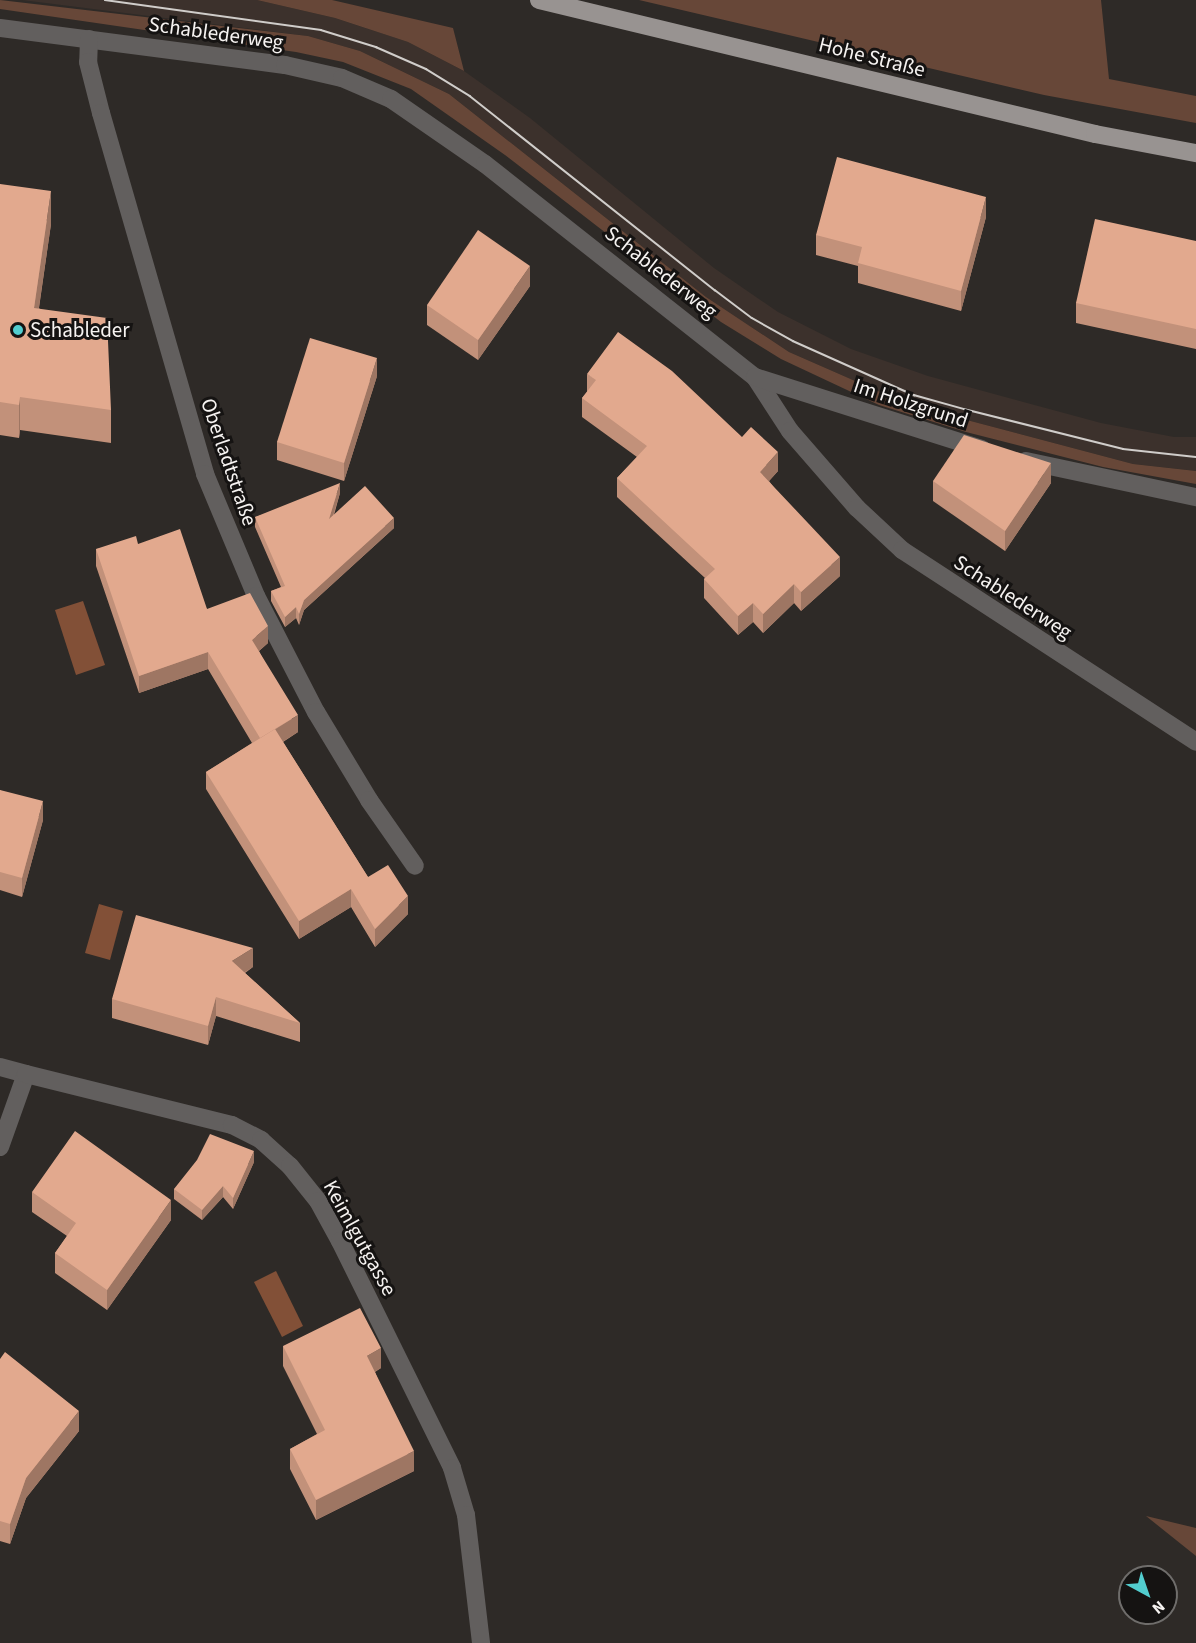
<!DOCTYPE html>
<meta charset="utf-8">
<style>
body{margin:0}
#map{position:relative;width:1196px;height:1643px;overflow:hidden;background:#2e2a27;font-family:"Source Sans 3",sans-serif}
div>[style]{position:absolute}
.built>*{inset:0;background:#3c312c}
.green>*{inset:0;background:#674738}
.water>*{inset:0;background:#825037}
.minor>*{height:18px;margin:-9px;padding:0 9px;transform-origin:9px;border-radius:9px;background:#625f5e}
.major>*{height:18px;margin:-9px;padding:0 9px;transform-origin:9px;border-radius:9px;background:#989391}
.tram>*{height:1.5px;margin:-0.75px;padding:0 0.75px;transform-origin:0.75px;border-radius:0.75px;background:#d0cdca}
.wall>*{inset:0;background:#c2917a}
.shaded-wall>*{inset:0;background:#9e7663}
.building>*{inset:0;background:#e2a98e}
.dots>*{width:16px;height:16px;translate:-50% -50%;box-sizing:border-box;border:3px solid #151312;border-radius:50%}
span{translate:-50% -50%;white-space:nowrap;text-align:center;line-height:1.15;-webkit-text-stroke:6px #151312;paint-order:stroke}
.street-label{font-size:21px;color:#f6f3f1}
.poi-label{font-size:21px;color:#f6f3f1}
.left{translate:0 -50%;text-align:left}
.north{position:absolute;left:1118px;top:1565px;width:60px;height:60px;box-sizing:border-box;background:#151312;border:2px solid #6f6d6b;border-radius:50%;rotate:140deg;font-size:16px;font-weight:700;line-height:24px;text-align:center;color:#f6f3f1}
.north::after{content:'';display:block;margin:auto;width:21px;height:27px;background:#52cdcf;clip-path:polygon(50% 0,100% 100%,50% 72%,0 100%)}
</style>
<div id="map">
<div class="built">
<div style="clip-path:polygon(22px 0,257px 0,335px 18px,408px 42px,464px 71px,530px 118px,714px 268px,778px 312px,851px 349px,928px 376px,1101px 423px,1174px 437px,1196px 437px,1196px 471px,1133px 464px,910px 405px,789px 352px,706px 297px,449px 94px,360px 51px,308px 36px)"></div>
</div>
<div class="green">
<div style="clip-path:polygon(0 0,308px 36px,360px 51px,449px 94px,706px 297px,789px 352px,910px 405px,1133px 464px,1196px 471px,1196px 484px,1103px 467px,966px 432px,879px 405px,781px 359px,721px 322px,505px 155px,411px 89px,343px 62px,296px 52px,0 9px)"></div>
<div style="clip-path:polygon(257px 0,332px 0,453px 28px,464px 71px,408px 42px,335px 18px)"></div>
<div style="clip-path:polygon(639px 0,1101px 0,1109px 79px,1196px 96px,1196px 123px,1044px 95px)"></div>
<div style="clip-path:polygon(1146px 1516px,1196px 1528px,1196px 1556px)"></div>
</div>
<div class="water">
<div style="clip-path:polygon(83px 601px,105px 665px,76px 675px,55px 610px)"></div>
<div style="clip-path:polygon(99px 904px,123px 911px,110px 960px,85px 953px)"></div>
<div style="clip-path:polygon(276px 1271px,303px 1326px,282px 1337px,254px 1282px)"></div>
</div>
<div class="minor">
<div style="left:0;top:28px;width:287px;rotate:7.4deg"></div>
<div style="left:285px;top:65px;width:58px;rotate:12.8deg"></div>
<div style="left:342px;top:78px;width:53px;rotate:23.2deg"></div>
<div style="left:391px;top:99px;width:114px;rotate:34.7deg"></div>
<div style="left:485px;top:164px;width:344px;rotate:38.3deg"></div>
<div style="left:755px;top:377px;width:64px;rotate:57.1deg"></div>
<div style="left:790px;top:431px;width:102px;rotate:49deg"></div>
<div style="left:857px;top:508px;width:62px;rotate:43deg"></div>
<div style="left:902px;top:550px;width:351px;rotate:33.1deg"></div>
<div style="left:89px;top:39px;width:23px;rotate:92deg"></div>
<div style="left:88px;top:62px;width:53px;rotate:75.7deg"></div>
<div style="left:101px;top:113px;width:376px;rotate:73.9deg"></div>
<div style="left:205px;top:474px;width:132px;rotate:67.3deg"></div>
<div style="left:256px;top:596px;width:131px;rotate:62.7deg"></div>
<div style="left:316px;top:712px;width:103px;rotate:58.9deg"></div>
<div style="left:369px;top:800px;width:80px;rotate:55.1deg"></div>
<div style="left:755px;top:377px;width:238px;rotate:17.6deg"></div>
<div style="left:1026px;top:461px;width:174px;rotate:12deg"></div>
<div style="left:0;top:1067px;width:27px;rotate:15deg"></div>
<div style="left:0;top:1147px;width:77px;rotate:-70.4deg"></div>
<div style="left:26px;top:1074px;width:212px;rotate:13.9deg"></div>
<div style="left:232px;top:1125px;width:33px;rotate:27deg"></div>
<div style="left:261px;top:1140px;width:39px;rotate:42deg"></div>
<div style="left:290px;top:1166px;width:45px;rotate:51.3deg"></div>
<div style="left:318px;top:1201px;width:46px;rotate:61.2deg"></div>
<div style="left:340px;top:1241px;width:253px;rotate:63.7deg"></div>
<div style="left:452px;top:1468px;width:49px;rotate:73.4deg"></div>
<div style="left:466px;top:1515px;width:129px;rotate:83.3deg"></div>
</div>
<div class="major">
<div style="left:539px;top:0;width:572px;rotate:13.55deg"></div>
<div style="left:1095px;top:134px;width:103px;rotate:10.7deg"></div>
</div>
<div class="tram">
<div style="left:105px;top:0;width:218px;rotate:7.9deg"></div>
<div style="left:321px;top:30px;width:58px;rotate:17.2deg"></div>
<div style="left:376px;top:47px;width:55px;rotate:23.7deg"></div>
<div style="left:426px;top:69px;width:52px;rotate:31.5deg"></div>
<div style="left:470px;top:96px;width:313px;rotate:38.4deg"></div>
<div style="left:715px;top:290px;width:46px;rotate:37.1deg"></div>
<div style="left:752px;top:318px;width:47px;rotate:29.3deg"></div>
<div style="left:793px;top:341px;width:133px;rotate:24.1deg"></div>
<div style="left:914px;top:395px;width:52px;rotate:15.6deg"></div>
<div style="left:964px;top:409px;width:164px;rotate:14.1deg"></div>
<div style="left:1123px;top:449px;width:73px;rotate:6.3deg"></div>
</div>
<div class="wall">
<div style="clip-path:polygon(0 184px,51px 224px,39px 308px,111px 410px,111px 443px,20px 430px,19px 438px,0 435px)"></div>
<div style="clip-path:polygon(986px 217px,961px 311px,858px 283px,858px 266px,816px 255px,816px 235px)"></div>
<div style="clip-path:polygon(1196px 241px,1196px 349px,1076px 323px,1076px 303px)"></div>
<div style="clip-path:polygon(530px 286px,478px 360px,427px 325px,427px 305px)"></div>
<div style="clip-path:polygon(587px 374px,778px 471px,769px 481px,840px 576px,801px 611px,794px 603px,763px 633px,753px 622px,738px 635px,704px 598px,704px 579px,705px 578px,617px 497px,617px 478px,637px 457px,582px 417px,582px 398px,587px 392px)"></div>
<div style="clip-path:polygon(377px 376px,344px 481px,277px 460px,277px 442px)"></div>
<div style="clip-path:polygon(933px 481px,1051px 483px,1005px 551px,933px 501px)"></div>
<div style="clip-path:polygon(340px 493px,334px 515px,394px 528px,304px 610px,299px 625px,296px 618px,285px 627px,271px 601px,271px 591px,281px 587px,255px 527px,255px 517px)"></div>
<div style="clip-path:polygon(138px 544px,207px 609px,268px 643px,259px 651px,298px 732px,283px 742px,368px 877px,408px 914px,375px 947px,351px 907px,299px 939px,206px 789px,206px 772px,252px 743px,208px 669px,139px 693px,96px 566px,96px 549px)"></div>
<div style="clip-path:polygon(0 790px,43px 820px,22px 897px,0 890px)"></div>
<div style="clip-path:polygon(253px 967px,245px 973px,300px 1023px,300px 1042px,216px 1016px,208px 1045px,112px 1018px,112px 999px)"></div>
<div style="clip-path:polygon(254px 1162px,233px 1209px,223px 1197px,202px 1220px,174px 1199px,174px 1189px)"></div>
<div style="clip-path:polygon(32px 1192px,171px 1220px,107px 1310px,55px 1273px,55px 1253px,67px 1236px,32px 1212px)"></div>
<div style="clip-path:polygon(283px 1346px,381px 1368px,375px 1372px,414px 1471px,316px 1520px,290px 1469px,290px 1449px,317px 1434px,283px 1366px)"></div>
<div style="clip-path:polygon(0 1359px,79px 1431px,26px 1498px,10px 1544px,0 1541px)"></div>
</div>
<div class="shaded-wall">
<div style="clip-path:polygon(51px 191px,51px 224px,34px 341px,34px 308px)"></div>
<div style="clip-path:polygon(986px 197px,986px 217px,961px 311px,961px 291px)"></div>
<div style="clip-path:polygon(530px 266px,530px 286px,478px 360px,478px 340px)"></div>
<div style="clip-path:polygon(377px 358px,377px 376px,344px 481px,344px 463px)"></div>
<div style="clip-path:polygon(20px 397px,20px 430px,19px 438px,19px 405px)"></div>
<div style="clip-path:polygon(778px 452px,778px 471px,760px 491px,760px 472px)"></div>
<div style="clip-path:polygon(1051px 463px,1051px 483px,1005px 551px,1005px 531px)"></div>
<div style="clip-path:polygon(340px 483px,340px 493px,329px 529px,329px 519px)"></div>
<div style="clip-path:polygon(394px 518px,394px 528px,304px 610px,299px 625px,299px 614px,304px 600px)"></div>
<div style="clip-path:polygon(840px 557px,840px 576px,801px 611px,801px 592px)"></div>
<div style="clip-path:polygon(794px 584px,794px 603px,763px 633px,763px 614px)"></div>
<div style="clip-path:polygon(753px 603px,753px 622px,738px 635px,738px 616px)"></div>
<div style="clip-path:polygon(296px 607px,296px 618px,285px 627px,285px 617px)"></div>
<div style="clip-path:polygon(268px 626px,268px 643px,252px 657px,252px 640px)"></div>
<div style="clip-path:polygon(208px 652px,208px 669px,139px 693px,139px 676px)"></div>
<div style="clip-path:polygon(298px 715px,298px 732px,260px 756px,260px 739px)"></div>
<div style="clip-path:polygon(43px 801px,43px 820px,22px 897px,22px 878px)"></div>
<div style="clip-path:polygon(351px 889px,351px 907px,299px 939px,299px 921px)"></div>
<div style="clip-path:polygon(408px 896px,408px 914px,375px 947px,375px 929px)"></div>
<div style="clip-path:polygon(253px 948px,253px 967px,232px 980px,232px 961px)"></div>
<div style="clip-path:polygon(216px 997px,216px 1016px,208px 1045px,208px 1026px)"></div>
<div style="clip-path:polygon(254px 1151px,254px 1162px,233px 1209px,233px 1198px)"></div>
<div style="clip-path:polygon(223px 1186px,223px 1197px,202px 1220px,202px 1210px)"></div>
<div style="clip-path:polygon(171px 1200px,171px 1220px,107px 1310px,107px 1290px)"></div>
<div style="clip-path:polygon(381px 1348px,381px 1368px,367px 1376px,367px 1356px)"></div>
<div style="clip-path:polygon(79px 1411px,79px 1431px,26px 1498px,10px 1544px,10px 1524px,26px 1478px)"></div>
<div style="clip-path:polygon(414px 1451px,414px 1471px,316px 1520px,316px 1500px)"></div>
</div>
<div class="building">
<div style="clip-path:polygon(837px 157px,986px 197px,961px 291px,858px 263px,862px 247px,816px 235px)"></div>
<div style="clip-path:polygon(0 184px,51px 191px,34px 308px,107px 318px,111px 410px,20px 397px,19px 405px,0 402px)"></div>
<div style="clip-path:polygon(1095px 219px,1196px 241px,1196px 329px,1076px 303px)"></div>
<div style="clip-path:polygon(478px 230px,530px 266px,478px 340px,427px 305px)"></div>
<div style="clip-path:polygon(618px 332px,672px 371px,742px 437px,751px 427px,778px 452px,760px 472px,840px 557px,801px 592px,794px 584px,763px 614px,753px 603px,738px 616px,704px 579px,715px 569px,617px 478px,647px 446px,582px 398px,596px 380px,587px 374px)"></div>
<div style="clip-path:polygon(310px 338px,377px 358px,344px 463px,277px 442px)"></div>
<div style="clip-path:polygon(964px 435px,1051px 463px,1005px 531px,933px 481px)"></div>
<div style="clip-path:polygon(340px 483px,329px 519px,365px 486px,394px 518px,304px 600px,299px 614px,296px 607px,285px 617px,271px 591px,285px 586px,255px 517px)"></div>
<div style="clip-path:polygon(180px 529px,207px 609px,250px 593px,268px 626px,252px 640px,298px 715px,260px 738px,208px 652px,139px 676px,96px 549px,136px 536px,138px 544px)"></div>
<div style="clip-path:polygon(275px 729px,368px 877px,388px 865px,408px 896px,375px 929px,351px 889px,299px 921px,206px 772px)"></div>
<div style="clip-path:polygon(0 790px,43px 801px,22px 878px,0 872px)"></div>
<div style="clip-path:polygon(136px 915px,253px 948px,232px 961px,300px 1023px,216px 997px,208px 1026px,112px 999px)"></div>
<div style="clip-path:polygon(75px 1131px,171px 1200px,107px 1290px,55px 1253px,76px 1223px,32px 1192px)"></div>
<div style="clip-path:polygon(210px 1134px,254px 1151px,233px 1198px,223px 1186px,202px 1210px,174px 1189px,197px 1160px)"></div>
<div style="clip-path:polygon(360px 1308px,381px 1348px,367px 1356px,414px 1451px,316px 1500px,290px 1449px,325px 1430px,283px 1346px)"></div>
<div style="clip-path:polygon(5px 1352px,79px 1411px,26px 1478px,10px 1524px,0 1521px,0 1359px)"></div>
</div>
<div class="dots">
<div style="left:18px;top:330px;background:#52cdcf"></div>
</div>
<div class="street-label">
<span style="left:216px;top:33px;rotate:8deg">Schablederweg</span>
<span style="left:872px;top:57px;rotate:14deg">Hohe Straße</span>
<span style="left:661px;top:272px;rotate:38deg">Schablederweg</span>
<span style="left:911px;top:403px;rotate:18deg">Im Holzgrund</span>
<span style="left:229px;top:462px;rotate:71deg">Oberladtstraße</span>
<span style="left:1013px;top:597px;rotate:33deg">Schablederweg</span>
<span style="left:360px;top:1238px;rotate:61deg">Keimlgutgasse</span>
</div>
<div class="poi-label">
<span class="left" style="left:30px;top:330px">Schableder</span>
</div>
<div class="north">N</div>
</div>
